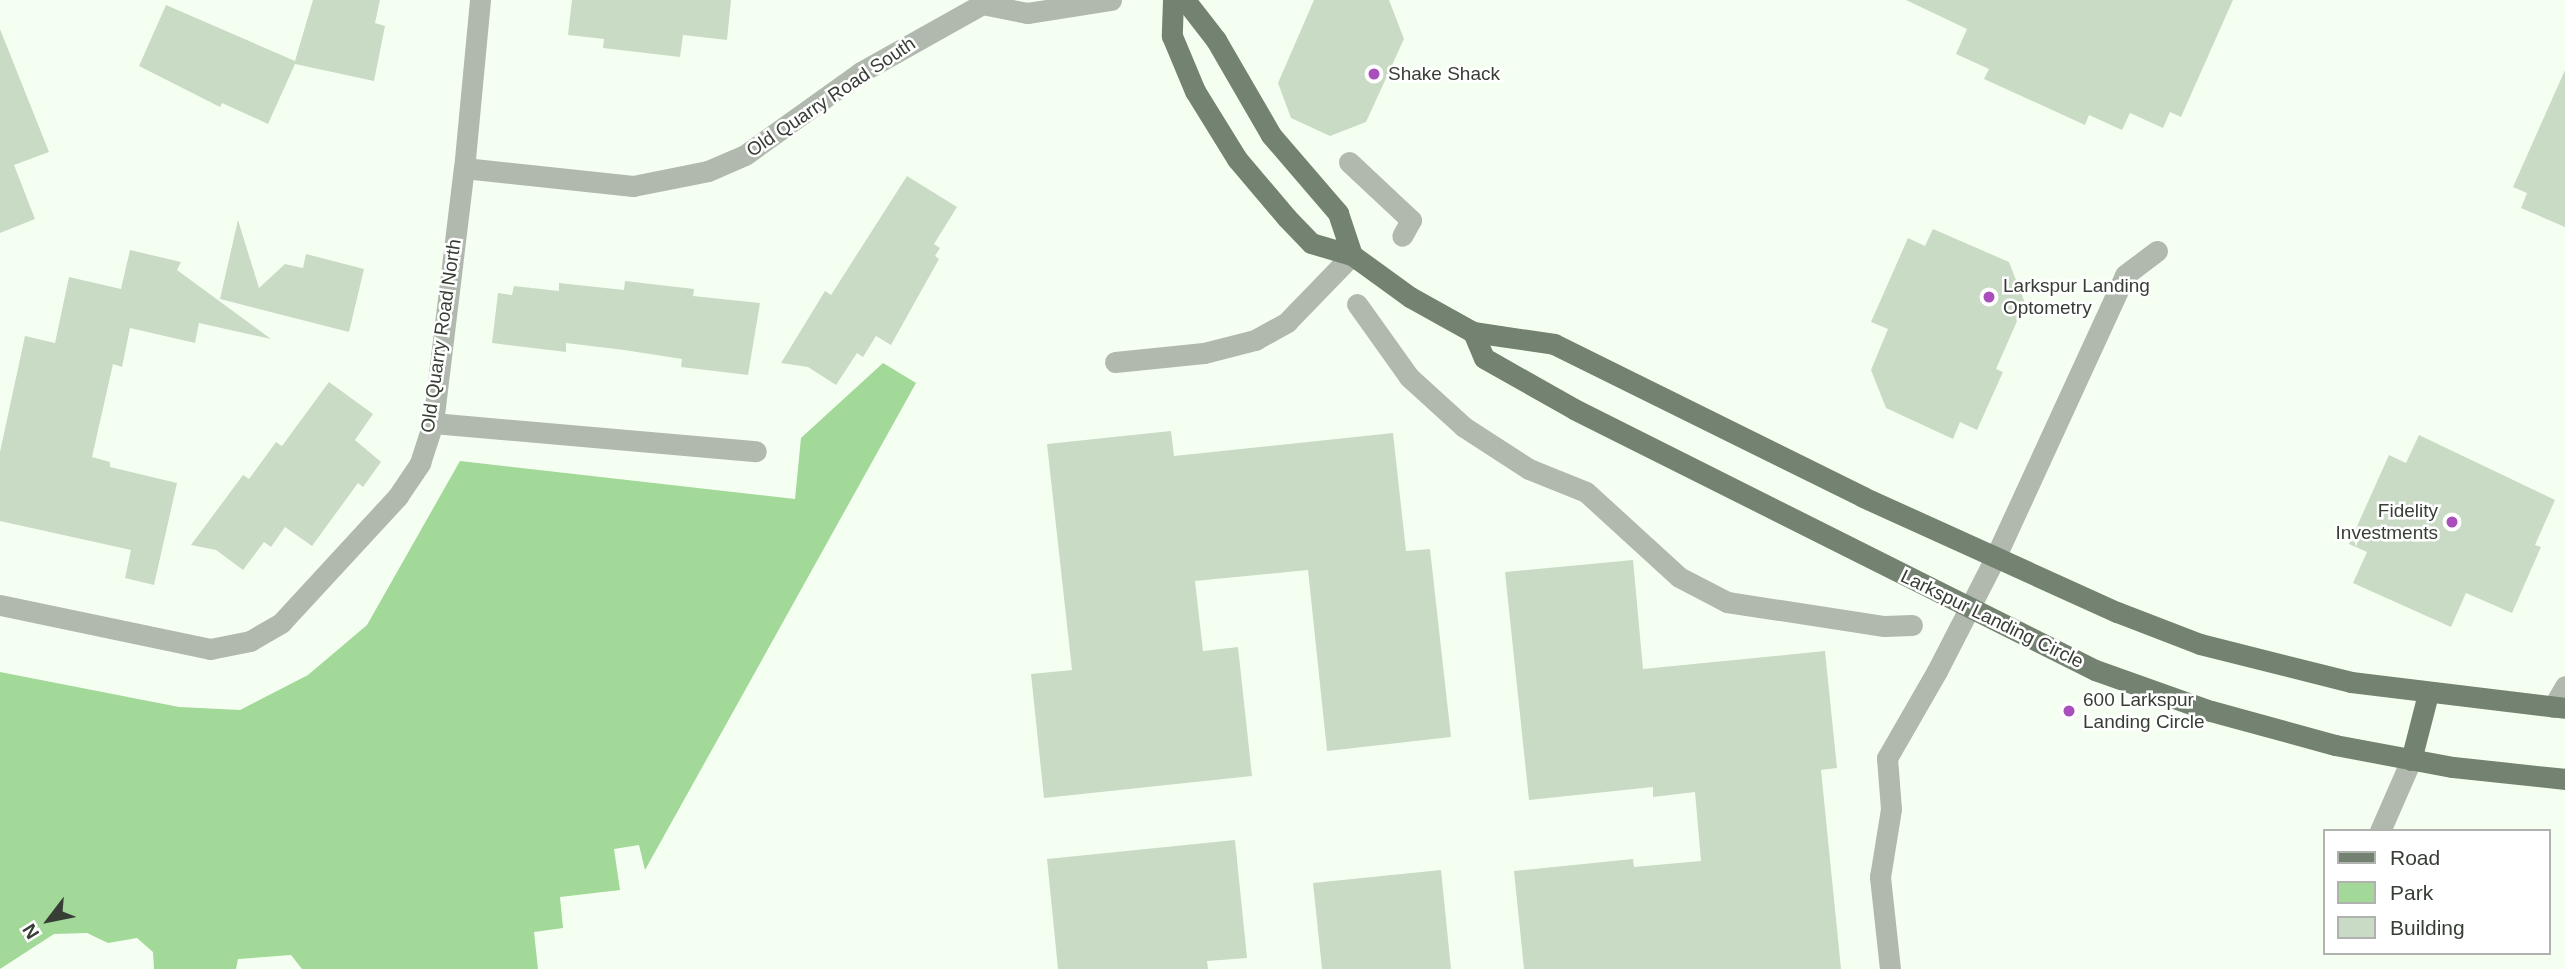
<!DOCTYPE html>
<style>
body{margin:0}
#map{position:relative;width:2565px;height:969px;overflow:hidden;background:#f4fff1;font-family:Helvetica,sans-serif}
div>[style]{position:absolute}
.green>*{inset:0;background:#a2d898}
.building>*{inset:0;background:#c9dbc5}
.minor>*{height:21px;margin:-10.5px;padding:0 10.5px;transform-origin:10.5px;border-radius:10.5px;background:#b1b9af}
.major>*{height:21px;margin:-10.5px;padding:0 10.5px;transform-origin:10.5px;border-radius:10.5px;background:#748271}
.dots>*{width:19px;height:19px;translate:-50% -50%;box-sizing:border-box;border:4px solid #fff;border-radius:50%}
span{translate:-50% -50%;white-space:nowrap;text-align:center;line-height:1.15;-webkit-text-stroke:5px #fff;paint-order:stroke}
.poi-label{font-size:19px;color:#363e35}
.left{translate:0 -50%;text-align:left}
.right{translate:-100% -50%;text-align:right}
.street-label{font-size:19px;color:#363e35}
.legend{position:absolute;left:2323px;top:829px;width:228px;height:126px;box-sizing:border-box;background:#fff;border:2px solid #afb2ae;margin:0;padding:9px 12px;list-style:none;font-size:21px;color:#363e35}
.legend li{display:flex;align-items:center;gap:14px;height:35px}
.legend b{width:35px;border:2px solid #afb2ae}
.north{position:absolute;left:14px;top:885px;width:70px;height:70px;-webkit-text-stroke:5px #fff;paint-order:stroke;rotate:238deg;font-size:19px;font-weight:700;line-height:28px;text-align:center;color:#363e35}
.north::after{content:'';display:block;margin:auto;width:24px;height:32px;background:#363e35;clip-path:polygon(50% 0,100% 100%,50% 72%,0 100%)}
</style>
<div id="map">
<div class="green">
<div style="clip-path:polygon(883px 363px,916px 383px,645px 870px,639px 845px,614px 849px,620px 890px,560px 897px,563px 928px,534px 932px,538px 969px,302px 969px,291px 955px,238px 959px,236px 969px,154px 969px,153px 952px,137px 938px,108px 943px,87px 933px,54px 934px,0 969px,0 672px,179px 707px,240px 710px,308px 675px,367px 625px,460px 461px,795px 499px,801px 438px)"></div>
</div>
<div class="building">
<div style="clip-path:polygon(313px 0,380px 0,375px 23px,385px 26px,374px 81px,295px 64px,268px 124px,222px 103px,220px 107px,139px 66px,166px 5px,295px 61px)"></div>
<div style="clip-path:polygon(572px 0,731px 0,727px 40px,683px 35px,680px 57px,603px 48px,604px 39px,568px 35px)"></div>
<div style="clip-path:polygon(1314px 0,1389px 0,1404px 39px,1366px 122px,1330px 136px,1291px 118px,1278px 83px)"></div>
<div style="clip-path:polygon(1906px 0,2233px 0,2181px 117px,2170px 112px,2163px 128px,2130px 113px,2122px 130px,2089px 115px,2085px 125px,1984px 79px,1989px 69px,1956px 54px,1967px 29px)"></div>
<div style="clip-path:polygon(0 29px,49px 152px,14px 165px,35px 219px,0 233px)"></div>
<div style="clip-path:polygon(2565px 70px,2565px 227px,2521px 208px,2527px 193px,2513px 187px)"></div>
<div style="clip-path:polygon(907px 176px,957px 207px,934px 244px,940px 248px,935px 256px,939px 259px,891px 345px,876px 336px,863px 357px,857px 353px,836px 385px,808px 367px,781px 363px,825px 291px,831px 295px)"></div>
<div style="clip-path:polygon(238px 220px,259px 288px,285px 264px,303px 268px,306px 254px,364px 269px,349px 332px,220px 299px)"></div>
<div style="clip-path:polygon(1933px 229px,2009px 262px,2025px 303px,1996px 369px,2003px 372px,1977px 430px,1960px 422px,1953px 439px,1886px 408px,1871px 370px,1888px 329px,1871px 322px,1908px 238px,1925px 246px)"></div>
<div style="clip-path:polygon(130px 250px,181px 262px,177px 270px,271px 339px,199px 323px,195px 343px,130px 328px,122px 367px,113px 364px,92px 457px,110px 462px,110px 467px,177px 483px,154px 585px,125px 578px,131px 550px,0 521px,0 452px,25px 336px,55px 343px,69px 277px,121px 289px)"></div>
<div style="clip-path:polygon(625px 281px,694px 289px,693px 296px,760px 303px,748px 375px,681px 367px,682px 359px,624px 350px,566px 343px,566px 352px,492px 343px,498px 293px,512px 295px,514px 286px,559px 291px,559px 283px,624px 290px)"></div>
<div style="clip-path:polygon(329px 382px,373px 414px,355px 440px,381px 462px,363px 487px,358px 483px,312px 546px,285px 527px,271px 547px,264px 542px,243px 570px,216px 550px,191px 545px,243px 475px,249px 479px,276px 442px,282px 446px)"></div>
<div style="clip-path:polygon(1171px 431px,1174px 456px,1393px 433px,1406px 551px,1430px 549px,1451px 737px,1327px 751px,1308px 570px,1195px 581px,1203px 651px,1238px 647px,1252px 776px,1044px 798px,1031px 674px,1072px 670px,1047px 444px)"></div>
<div style="clip-path:polygon(2419px 435px,2555px 500px,2535px 545px,2541px 547px,2512px 613px,2466px 593px,2451px 627px,2353px 583px,2367px 552px,2349px 544px,2389px 455px,2406px 463px)"></div>
<div style="clip-path:polygon(1633px 560px,1643px 669px,1825px 651px,1837px 768px,1821px 770px,1841px 969px,1524px 969px,1514px 871px,1633px 859px,1634px 867px,1701px 861px,1695px 792px,1653px 797px,1653px 787px,1529px 800px,1505px 572px)"></div>
<div style="clip-path:polygon(1235px 840px,1247px 958px,1207px 961px,1208px 969px,1058px 969px,1047px 859px)"></div>
<div style="clip-path:polygon(1441px 870px,1451px 969px,1322px 969px,1313px 883px)"></div>
</div>
<div class="minor">
<div style="left:480px;top:0;width:169px;rotate:95.4deg"></div>
<div style="left:464px;top:168px;width:170px;rotate:6.1deg"></div>
<div style="left:633px;top:186px;width:76px;rotate:-11.3deg"></div>
<div style="left:708px;top:171px;width:40px;rotate:-23.4deg"></div>
<div style="left:745px;top:155px;width:143px;rotate:-35.6deg"></div>
<div style="left:861px;top:72px;width:139px;rotate:-29.3deg"></div>
<div style="left:982px;top:4px;width:46px;rotate:11.3deg"></div>
<div style="left:1027px;top:13px;width:85px;rotate:-8.8deg"></div>
<div style="left:1349px;top:162px;width:85px;rotate:43.1deg"></div>
<div style="left:1411px;top:220px;width:18px;rotate:119deg"></div>
<div style="left:1357px;top:304px;width:90px;rotate:54.5deg"></div>
<div style="left:1409px;top:377px;width:74px;rotate:42.3deg"></div>
<div style="left:1464px;top:427px;width:77px;rotate:32.9deg"></div>
<div style="left:1529px;top:469px;width:61px;rotate:22deg"></div>
<div style="left:1586px;top:492px;width:126px;rotate:42.4deg"></div>
<div style="left:1679px;top:577px;width:54px;rotate:27.5deg"></div>
<div style="left:1727px;top:602px;width:159px;rotate:8.7deg"></div>
<div style="left:1884px;top:626px;width:28px;rotate:-2deg"></div>
<div style="left:1115px;top:362px;width:89px;rotate:-5.8deg"></div>
<div style="left:1204px;top:353px;width:53px;rotate:-14.3deg"></div>
<div style="left:1255px;top:340px;width:37px;rotate:-29deg"></div>
<div style="left:1287px;top:322px;width:93px;rotate:-45.9deg"></div>
<div style="left:433px;top:423px;width:324px;rotate:5deg"></div>
<div style="left:0;top:605px;width:215px;rotate:11.8deg"></div>
<div style="left:210px;top:649px;width:41px;rotate:-11.3deg"></div>
<div style="left:250px;top:641px;width:36px;rotate:-30deg"></div>
<div style="left:281px;top:623px;width:173px;rotate:-47.3deg"></div>
<div style="left:398px;top:496px;width:40px;rotate:-56deg"></div>
<div style="left:420px;top:463px;width:42px;rotate:-72deg"></div>
<div style="left:433px;top:423px;width:257px;rotate:-83.1deg"></div>
<div style="left:2553px;top:707px;width:24px;rotate:-60deg"></div>
<div style="left:2380px;top:831px;width:77px;rotate:-66.4deg"></div>
<div style="left:1890px;top:969px;width:93px;rotate:-96.2deg"></div>
<div style="left:1880px;top:877px;width:69px;rotate:-80.8deg"></div>
<div style="left:1891px;top:809px;width:51px;rotate:-94.5deg"></div>
<div style="left:1887px;top:758px;width:100px;rotate:-60.1deg"></div>
<div style="left:1937px;top:671px;width:127px;rotate:-62.8deg"></div>
<div style="left:1995px;top:558px;width:311px;rotate:-65.3deg"></div>
<div style="left:2125px;top:275px;width:40px;rotate:-37deg"></div>
</div>
<div class="major">
<div style="left:1173px;top:0;width:36px;rotate:92deg"></div>
<div style="left:1172px;top:36px;width:60px;rotate:67.3deg"></div>
<div style="left:1195px;top:91px;width:80px;rotate:58.3deg"></div>
<div style="left:1237px;top:159px;width:77px;rotate:49.7deg"></div>
<div style="left:1287px;top:218px;width:35px;rotate:46deg"></div>
<div style="left:1311px;top:243px;width:43px;rotate:16.3deg"></div>
<div style="left:1352px;top:255px;width:72px;rotate:35.9deg"></div>
<div style="left:1410px;top:297px;width:72px;rotate:29.1deg"></div>
<div style="left:1473px;top:332px;width:82px;rotate:8.4deg"></div>
<div style="left:1554px;top:344px;width:345px;rotate:26.3deg"></div>
<div style="left:1863px;top:497px;width:279px;rotate:24.4deg"></div>
<div style="left:2117px;top:612px;width:89px;rotate:21.1deg"></div>
<div style="left:2200px;top:644px;width:156px;rotate:14.1deg"></div>
<div style="left:2351px;top:682px;width:216px;rotate:6.9deg"></div>
<div style="left:1185px;top:0;width:51px;rotate:52.2deg"></div>
<div style="left:1216px;top:40px;width:110px;rotate:59.9deg"></div>
<div style="left:1271px;top:135px;width:103px;rotate:49.3deg"></div>
<div style="left:1338px;top:213px;width:44px;rotate:71.6deg"></div>
<div style="left:1473px;top:332px;width:28px;rotate:67deg"></div>
<div style="left:1484px;top:358px;width:103px;rotate:29.5deg"></div>
<div style="left:1574px;top:409px;width:583px;rotate:26.61deg"></div>
<div style="left:2095px;top:670px;width:123px;rotate:19.5deg"></div>
<div style="left:2211px;top:711px;width:129px;rotate:15.3deg"></div>
<div style="left:2335px;top:745px;width:120px;rotate:10.6deg"></div>
<div style="left:2453px;top:767px;width:113px;rotate:6.1deg"></div>
<div style="left:2411px;top:760px;width:68px;rotate:-75.6deg"></div>
</div>
<div class="dots">
<div style="left:1374px;top:74px;background:#a84fbb"></div>
<div style="left:1989px;top:297px;background:#a84fbb"></div>
<div style="left:2452px;top:522px;background:#a84fbb"></div>
<div style="left:2069px;top:711px;background:#a84fbb"></div>
</div>
<div class="poi-label">
<span class="left" style="left:1388px;top:74px">Shake Shack</span>
<span class="left" style="left:2003px;top:297px">Larkspur Landing<br>Optometry</span>
<span class="right" style="left:2438px;top:522px">Fidelity<br>Investments</span>
<span class="left" style="left:2083px;top:711px">600 Larkspur<br>Landing Circle</span>
</div>
<div class="street-label">
<span style="left:831px;top:97px;rotate:-34deg">Old Quarry Road South</span>
<span style="left:441px;top:336px;rotate:-82deg">Old Quarry Road North</span>
<span style="left:1992px;top:619px;rotate:26deg">Larkspur Landing Circle</span>
</div>
<ul class="legend">
<li><b style="height:9px;background:#748271"></b>Road</li>
<li><b style="height:19px;background:#a2d898"></b>Park</li>
<li><b style="height:19px;background:#c9dbc5"></b>Building</li>
</ul>
<div class="north">N</div>
</div>
